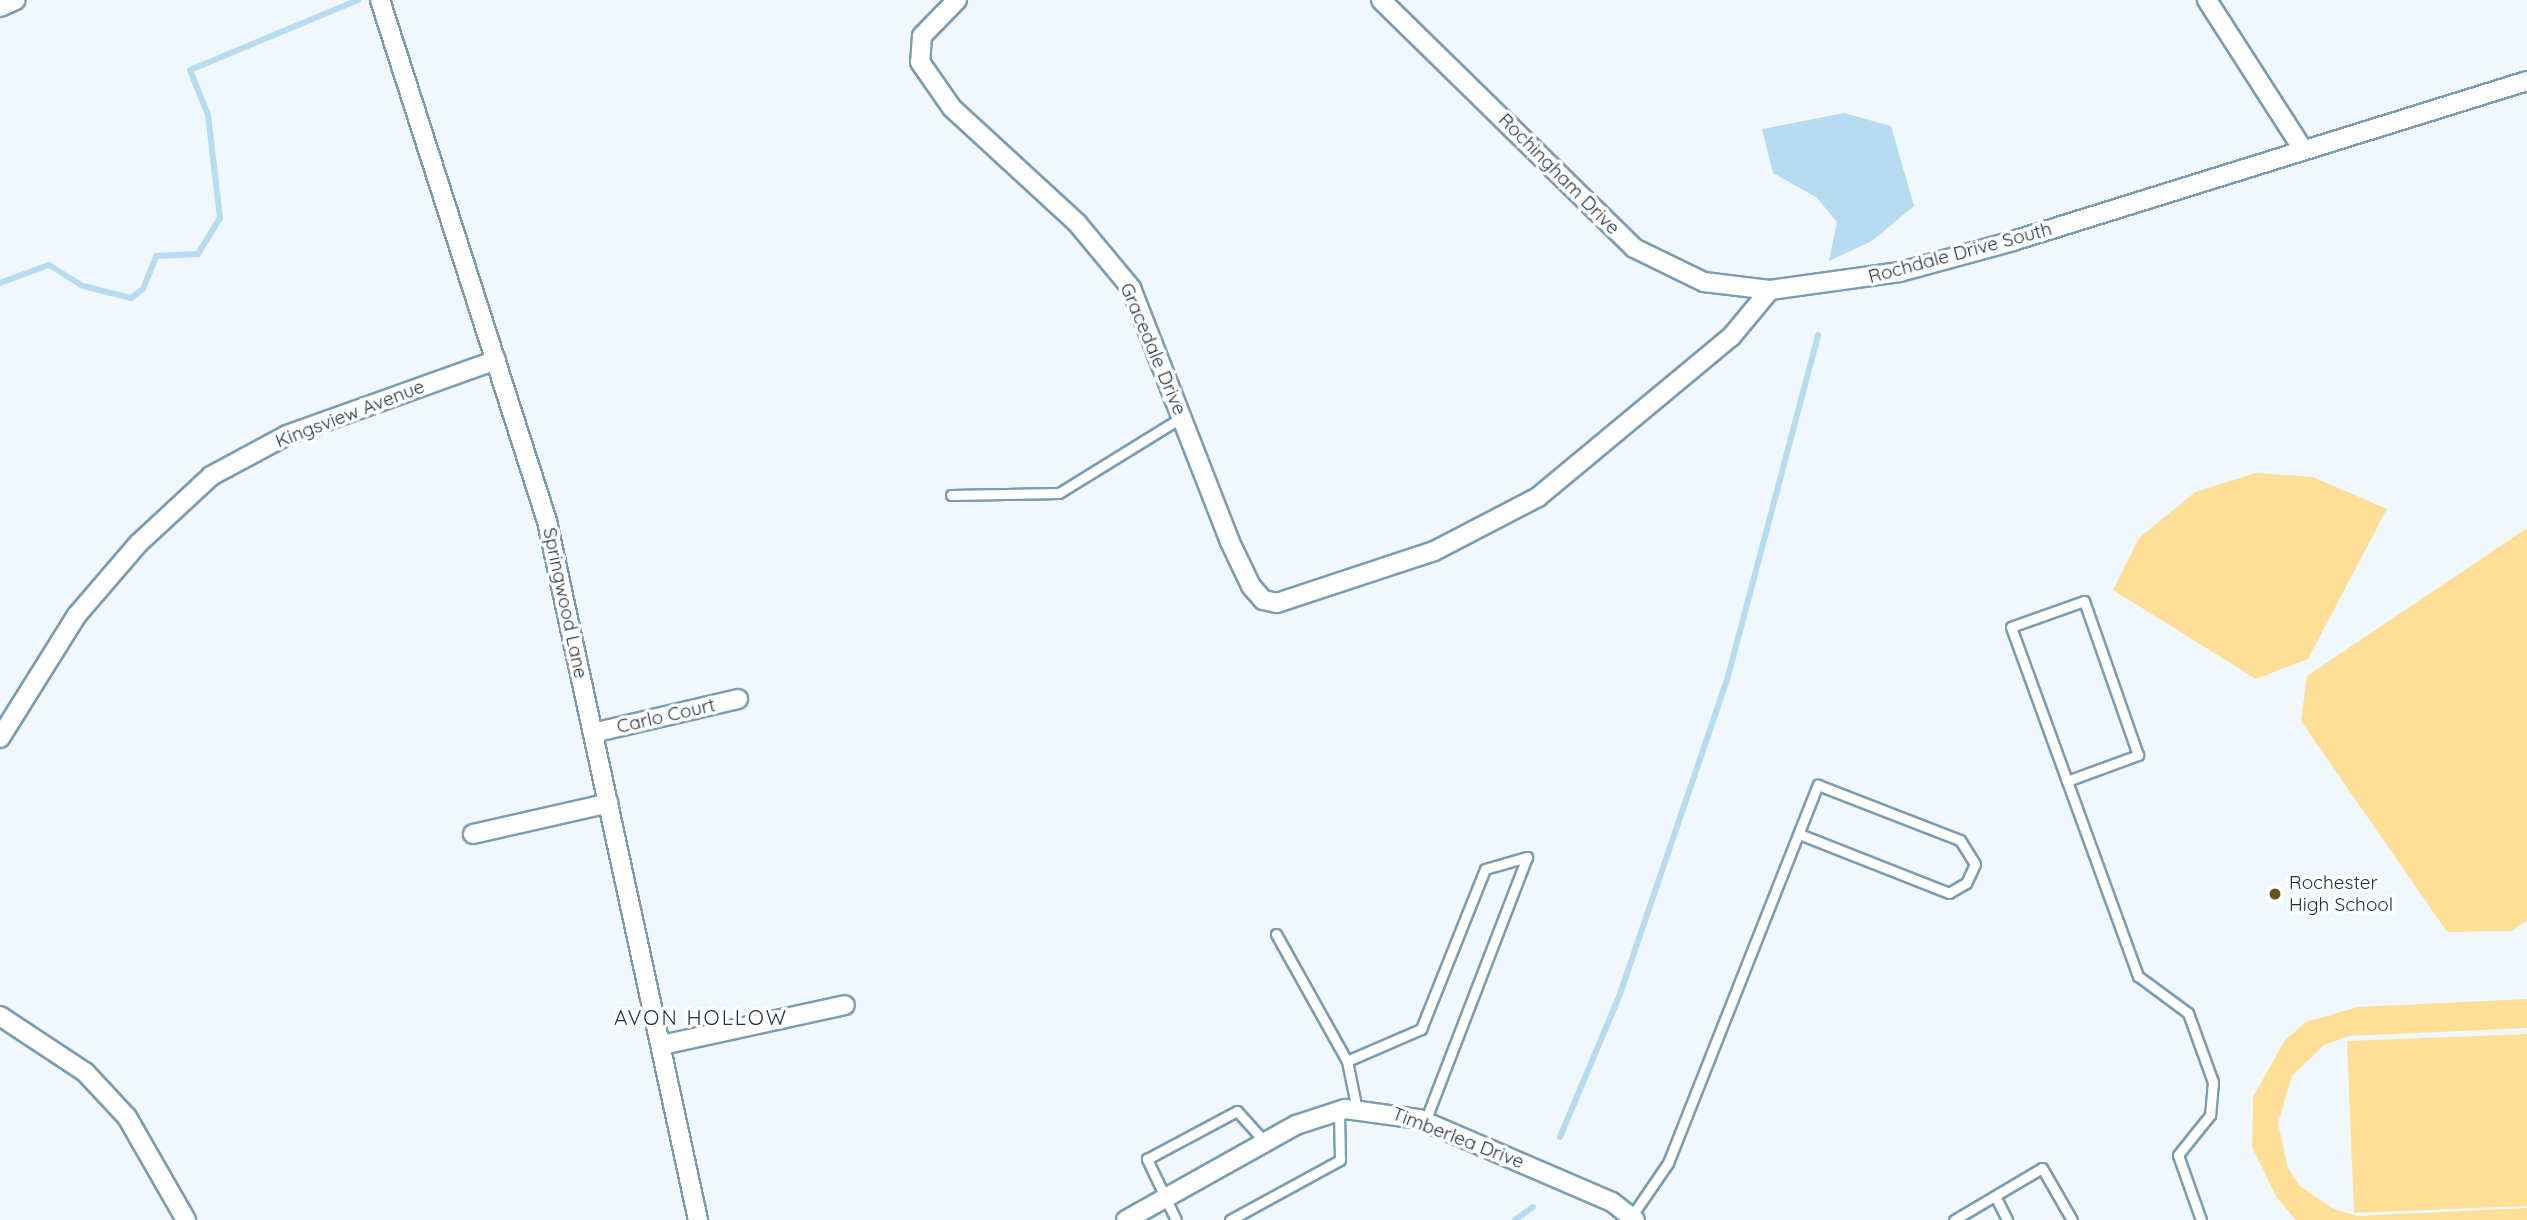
<!DOCTYPE html>
<style>
body{margin:0}
#map{position:relative;width:2527px;height:1220px;overflow:hidden;background:#f1f8fd;font-family:Quicksand,sans-serif}
div>[style]{position:absolute}
.green>*{inset:0;background:#fedf98}
.water>*{inset:0;background:#b7dbf1}
.stream>*{height:6px;margin:-3px;padding:0 3px;transform-origin:3px;border-radius:3px;background:#b7dbf1}
.roads{filter:drop-shadow(2px 0 #7b9db3) drop-shadow(-2px 0 #7b9db3) drop-shadow(0 2px #7b9db3) drop-shadow(0 -2px #7b9db3)}
.service>*{height:9px;margin:-4.5px;padding:0 4.5px;transform-origin:4.5px;border-radius:4.5px;background:#fff}
.minor>*{height:18px;margin:-9px;padding:0 9px;transform-origin:9px;border-radius:9px;background:#fff}
.dots>*{width:19px;height:19px;translate:-50% -50%;box-sizing:border-box;border:4px solid #fff;border-radius:50%}
span{translate:-50% -50%;white-space:nowrap;text-align:center;line-height:1.15;-webkit-text-stroke:7px #fff;paint-order:stroke}
.street-label{font-size:19px;color:#23313a}
.poi-label{font-size:19px;color:#23313a}
.left{translate:0 -50%;text-align:left}
.neighbourhood-label{font-size:21px;color:#23313a;letter-spacing:2px}
</style>
<div id="map">
<div class="green">
<div style="clip-path:polygon(2256px 473px,2313px 477px,2387px 509px,2308px 659px,2256px 679px,2113px 590px,2139px 538px,2195px 492px)"></div>
<div style="clip-path:polygon(2527px 528px,2527px 920px,2512px 931px,2447px 932px,2301px 721px,2307px 676px)"></div>
<div style="clip-path:polygon(2527px 999px,2527px 1028px,2349px 1036px,2324px 1045px,2292px 1076px,2278px 1123px,2288px 1168px,2300px 1186px,2334px 1209px,2358px 1216px,2527px 1208px,2527px 1220px,2296px 1220px,2277px 1198px,2252px 1147px,2253px 1097px,2285px 1040px,2306px 1022px,2358px 1007px)"></div>
<div style="clip-path:polygon(2527px 1034px,2527px 1206px,2354px 1213px,2347px 1041px)"></div>
</div>
<div class="water">
<div style="clip-path:polygon(1844px 113px,1891px 126px,1914px 206px,1872px 241px,1829px 261px,1837px 222px,1816px 197px,1773px 173px,1762px 129px)"></div>
</div>
<div class="stream">
<div style="left:0;top:283px;width:52px;rotate:-20.2deg"></div>
<div style="left:49px;top:265px;width:40px;rotate:32deg"></div>
<div style="left:83px;top:286px;width:49px;rotate:14deg"></div>
<div style="left:131px;top:298px;width:15px;rotate:-37deg"></div>
<div style="left:143px;top:289px;width:35px;rotate:-68deg"></div>
<div style="left:156px;top:256px;width:42px;rotate:-2.7deg"></div>
<div style="left:198px;top:254px;width:42px;rotate:-58.6deg"></div>
<div style="left:220px;top:218px;width:104px;rotate:-96.6deg"></div>
<div style="left:208px;top:115px;width:48px;rotate:-111.8deg"></div>
<div style="left:190px;top:70px;width:182px;rotate:-22.6deg"></div>
<div style="left:1560px;top:1137px;width:155px;rotate:-67.2deg"></div>
<div style="left:1620px;top:994px;width:332px;rotate:-71.2deg"></div>
<div style="left:1727px;top:680px;width:357px;rotate:-75.2deg"></div>
<div style="left:1515px;top:1220px;width:22px;rotate:-36deg"></div>
</div>
<div class="roads">
<div class="service">
<div style="left:951px;top:495px;width:108px;rotate:-1.1deg"></div>
<div style="left:1059px;top:493px;width:145px;rotate:-31.7deg"></div>
<div style="left:2067px;top:781px;width:76px;rotate:-20.1deg"></div>
<div style="left:2138px;top:755px;width:163px;rotate:-109.3deg"></div>
<div style="left:2084px;top:601px;width:77px;rotate:160.4deg"></div>
<div style="left:2011px;top:627px;width:164px;rotate:70deg"></div>
<div style="left:2067px;top:781px;width:208px;rotate:70deg"></div>
<div style="left:2138px;top:976px;width:62px;rotate:36.5deg"></div>
<div style="left:2188px;top:1013px;width:73px;rotate:70.1deg"></div>
<div style="left:2213px;top:1082px;width:33px;rotate:95deg"></div>
<div style="left:2210px;top:1115px;width:51px;rotate:128.7deg"></div>
<div style="left:2178px;top:1155px;width:69px;rotate:70.5deg"></div>
<div style="left:1276px;top:934px;width:145px;rotate:60.8deg"></div>
<div style="left:1357px;top:1110px;width:50px;rotate:-101.5deg"></div>
<div style="left:1347px;top:1061px;width:81px;rotate:-23.4deg"></div>
<div style="left:1421px;top:1029px;width:172px;rotate:-68.2deg"></div>
<div style="left:1485px;top:869px;width:44px;rotate:-15.9deg"></div>
<div style="left:1527px;top:857px;width:283px;rotate:111.1deg"></div>
<div style="left:1995px;top:1196px;width:27px;rotate:63deg"></div>
<div style="left:1631px;top:1217px;width:65px;rotate:-55.6deg"></div>
<div style="left:1668px;top:1163px;width:407px;rotate:-68.4deg"></div>
<div style="left:1818px;top:785px;width:152px;rotate:21.2deg"></div>
<div style="left:1960px;top:840px;width:28px;rotate:58deg"></div>
<div style="left:1975px;top:864px;width:21px;rotate:115deg"></div>
<div style="left:1966px;top:883px;width:20px;rotate:150deg"></div>
<div style="left:1949px;top:893px;width:161px;rotate:-158.5deg"></div>
<div style="left:1176px;top:1220px;width:68px;rotate:-115.4deg"></div>
<div style="left:1147px;top:1159px;width:102px;rotate:-28.1deg"></div>
<div style="left:1237px;top:1111px;width:42px;rotate:47.9deg"></div>
<div style="left:1230px;top:1220px;width:125px;rotate:-28.6deg"></div>
<div style="left:1340px;top:1160px;width:49px;rotate:-91.2deg"></div>
<div style="left:1954px;top:1220px;width:102px;rotate:-30.6deg"></div>
<div style="left:2042px;top:1168px;width:60px;rotate:60deg"></div>
</div>
<div class="minor">
<div style="left:380px;top:0;width:547px;rotate:72.23deg"></div>
<div style="left:547px;top:521px;width:715px;rotate:77.81deg"></div>
<div style="left:957px;top:0;width:50px;rotate:134.2deg"></div>
<div style="left:922px;top:36px;width:26px;rotate:94deg"></div>
<div style="left:920px;top:62px;width:56px;rotate:55.2deg"></div>
<div style="left:952px;top:108px;width:170px;rotate:42.6deg"></div>
<div style="left:1077px;top:223px;width:85px;rotate:50.3deg"></div>
<div style="left:1131px;top:288px;width:273px;rotate:68.7deg"></div>
<div style="left:1230px;top:542px;width:49px;rotate:64.5deg"></div>
<div style="left:1251px;top:586px;width:18px;rotate:49deg"></div>
<div style="left:1263px;top:600px;width:14px;rotate:12deg"></div>
<div style="left:1277px;top:603px;width:165px;rotate:-18.3deg"></div>
<div style="left:1434px;top:551px;width:117px;rotate:-27.4deg"></div>
<div style="left:1538px;top:497px;width:251px;rotate:-39.7deg"></div>
<div style="left:1731px;top:337px;width:61px;rotate:-50.3deg"></div>
<div style="left:1770px;top:290px;width:131px;rotate:-7.9deg"></div>
<div style="left:1900px;top:272px;width:117px;rotate:-15.3deg"></div>
<div style="left:2013px;top:241px;width:538px;rotate:-17.29deg"></div>
<div style="left:1381px;top:0;width:354px;rotate:44.4deg"></div>
<div style="left:1634px;top:248px;width:78px;rotate:25.9deg"></div>
<div style="left:1704px;top:282px;width:66px;rotate:6.9deg"></div>
<div style="left:2207px;top:0;width:176px;rotate:57.3deg"></div>
<div style="left:0;top:7px;width:17px;rotate:-24deg"></div>
<div style="left:593px;top:733px;width:149px;rotate:-13.2deg"></div>
<div style="left:0;top:738px;width:145px;rotate:-58deg"></div>
<div style="left:77px;top:615px;width:95px;rotate:-49.3deg"></div>
<div style="left:139px;top:543px;width:98px;rotate:-42.9deg"></div>
<div style="left:211px;top:476px;width:86px;rotate:-28.3deg"></div>
<div style="left:287px;top:435px;width:222px;rotate:-19.7deg"></div>
<div style="left:473px;top:834px;width:139px;rotate:-12.8deg"></div>
<div style="left:0;top:1016px;width:102px;rotate:33.4deg"></div>
<div style="left:85px;top:1072px;width:62px;rotate:47deg"></div>
<div style="left:127px;top:1117px;width:119px;rotate:60.2deg"></div>
<div style="left:662px;top:1045px;width:187px;rotate:-12.3deg"></div>
<div style="left:1126px;top:1220px;width:195px;rotate:-29.2deg"></div>
<div style="left:1296px;top:1125px;width:52px;rotate:-18.1deg"></div>
<div style="left:1345px;top:1109px;width:75px;rotate:7.7deg"></div>
<div style="left:1419px;top:1119px;width:210px;rotate:23.3deg"></div>
<div style="left:1612px;top:1202px;width:29px;rotate:38deg"></div>
</div>
</div>
<div class="dots">
<div style="left:2275px;top:894px;background:#675322"></div>
</div>
<div class="street-label">
<span style="left:1559px;top:174px;rotate:45deg">Rochingham Drive</span>
<span style="left:1960px;top:253px;rotate:-15deg">Rochdale Drive South</span>
<span style="left:1153px;top:349px;rotate:67deg">Gracedale Drive</span>
<span style="left:350px;top:414px;rotate:-21deg">Kingsview Avenue</span>
<span style="left:565px;top:603px;rotate:78deg">Springwood Lane</span>
<span style="left:666px;top:716px;rotate:-13deg">Carlo Court</span>
<span style="left:1458px;top:1138px;rotate:21deg">Timberlea Drive</span>
</div>
<div class="poi-label">
<span class="left" style="left:2289px;top:894px">Rochester<br>High School</span>
</div>
<div class="neighbourhood-label">
<span style="left:701px;top:1017px">AVON HOLLOW</span>
</div>
</div>
